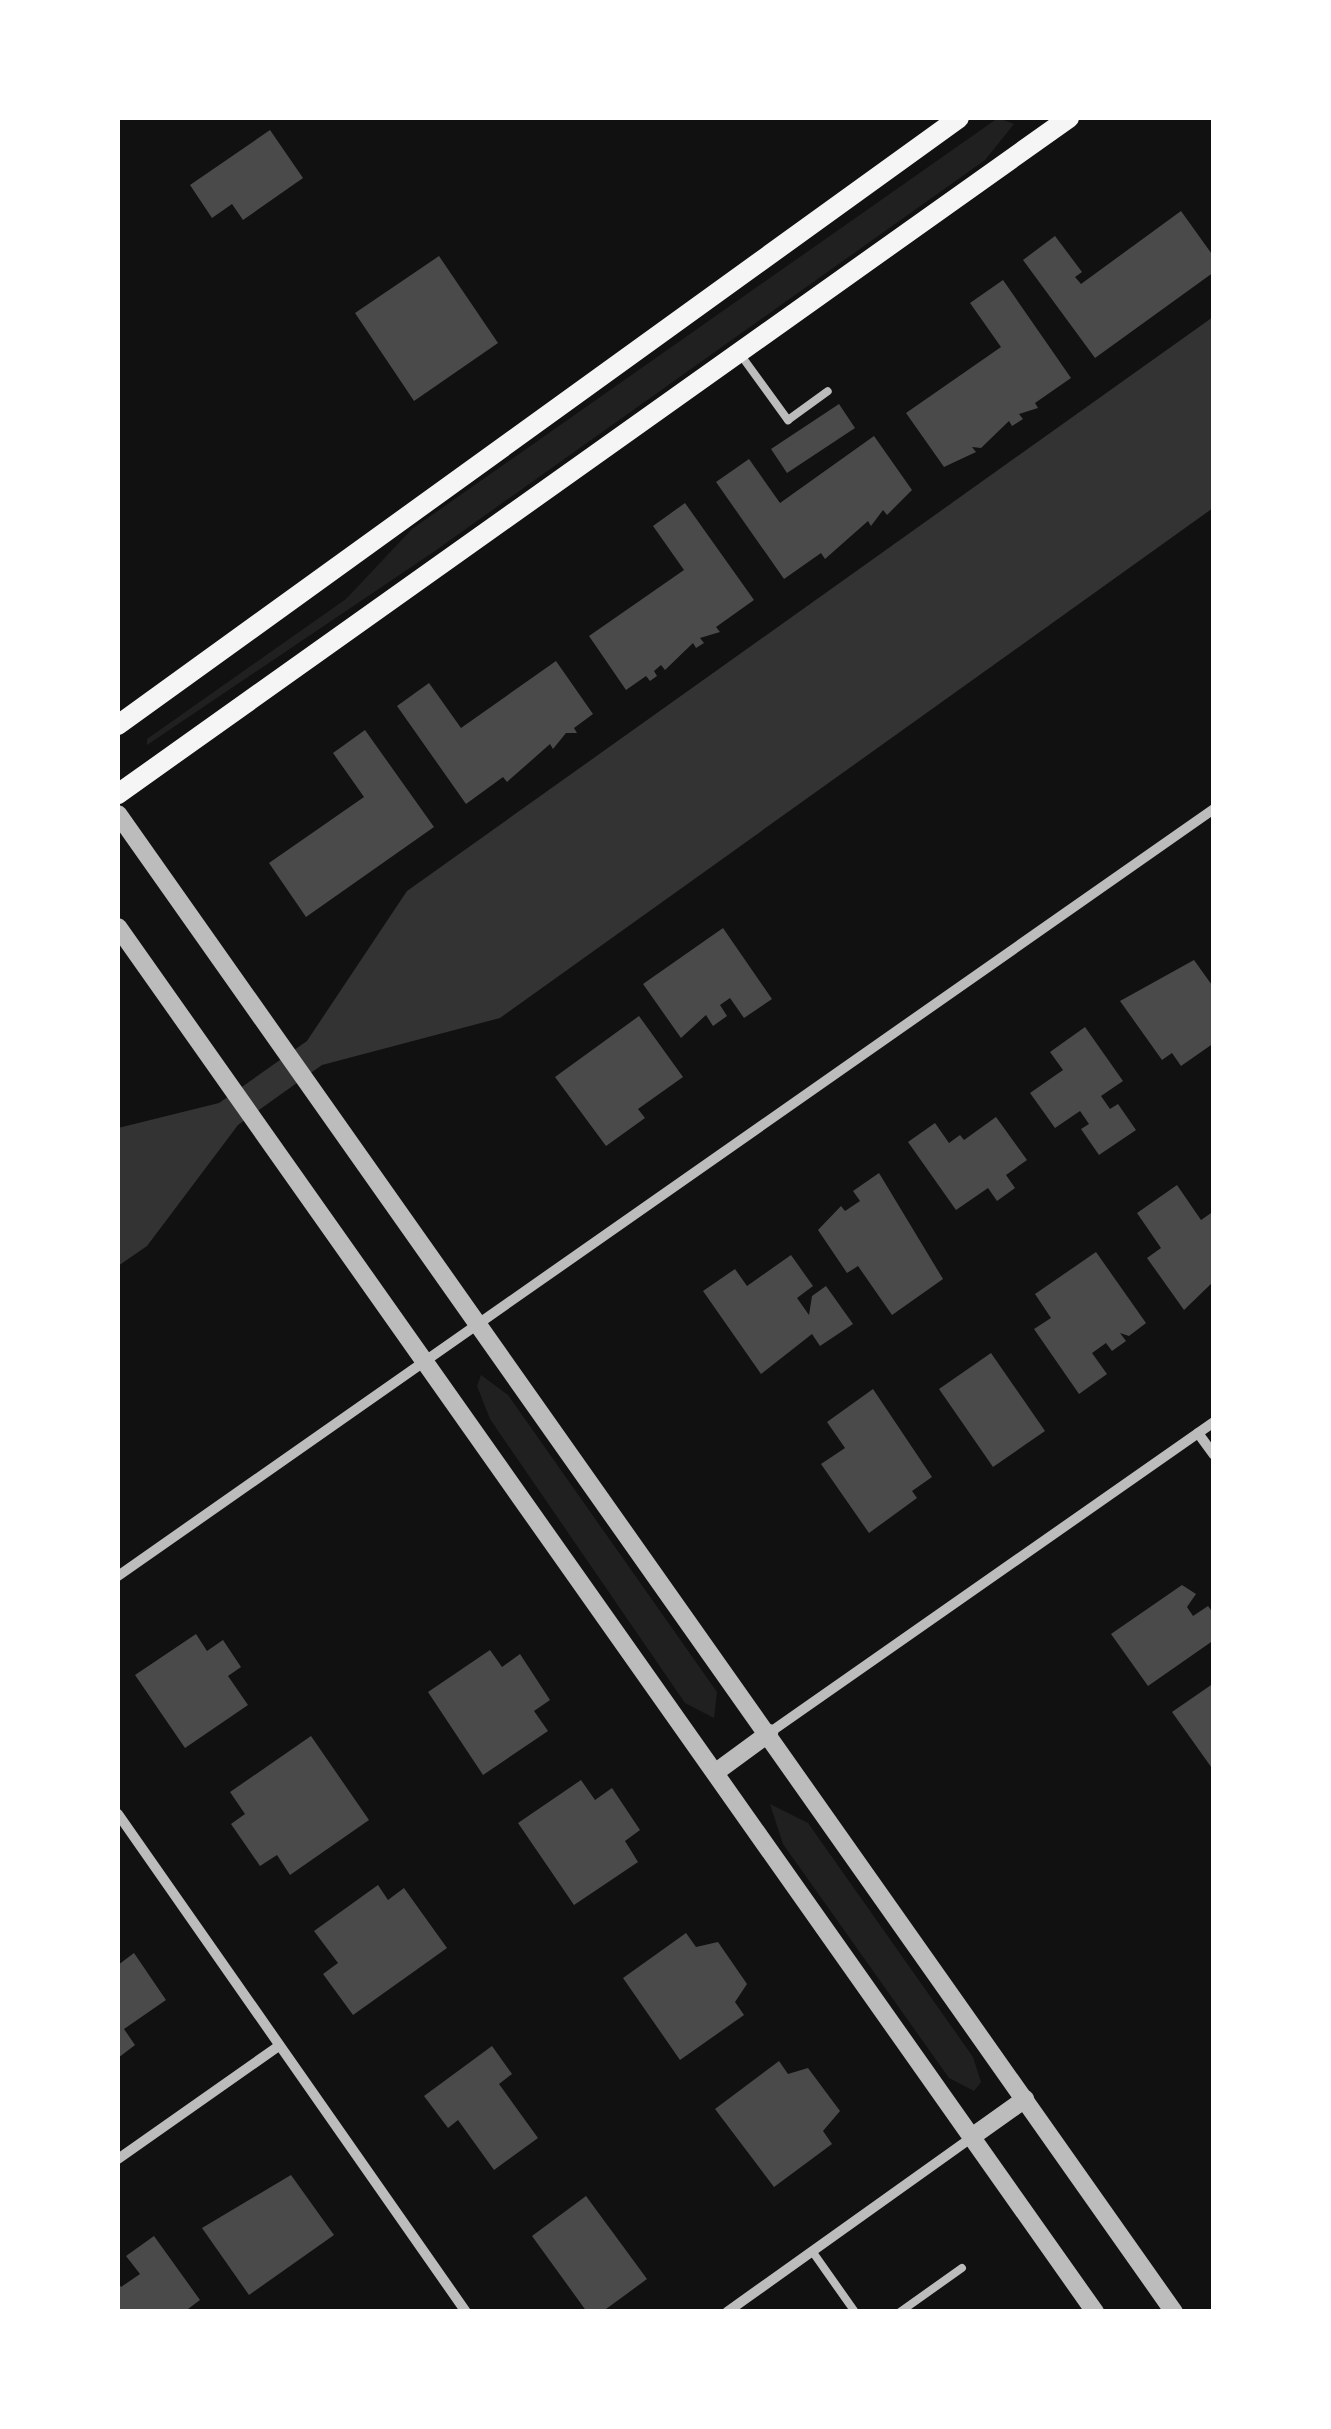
<!DOCTYPE html>
<style>
body{margin:0}
#map{position:relative;width:1331px;height:2429px;overflow:hidden;background:#111;font-family:"DejaVu Sans",sans-serif}
div>[style]{position:absolute}
.green>*{inset:0;background:#202020}
.water>*{inset:0;background:#333}
.building>*{inset:0;background:#4a4a4a}
.service>*{height:8px;margin:-4px;padding:0 4px;transform-origin:4px;border-radius:4px;background:#bcbcbc}
.minor>*{height:10px;margin:-5px;padding:0 5px;transform-origin:5px;border-radius:5px;background:#bcbcbc}
.tertiary>*{height:18px;margin:-9px;padding:0 9px;transform-origin:9px;border-radius:9px;background:#bcbcbc}
.secondary>*{height:20px;margin:-10px;padding:0 10px;transform-origin:10px;border-radius:10px;background:#f5f5f5}
span{translate:-50% -50%;white-space:nowrap;text-align:center;line-height:1.15;-webkit-text-stroke:9px #fff;paint-order:stroke}
.frame{position:absolute;inset:0;border:120px solid #fff;pointer-events:none}
</style>
<div id="map">
<div class="green">
<div style="clip-path:polygon(998px 118px,1014px 124px,985px 160px,432px 553px,147px 745px,147px 739px,346px 599px,412px 529px)"></div>
<div style="clip-path:polygon(481px 1375px,508px 1395px,717px 1692px,714px 1718px,685px 1703px,490px 1419px,477px 1386px)"></div>
<div style="clip-path:polygon(770px 1804px,808px 1823px,973px 2057px,981px 2082px,974px 2091px,949px 2078px,783px 1844px)"></div>
</div>
<div class="water">
<div style="clip-path:polygon(1213px 317px,1213px 508px,500px 1018px,322px 1065px,238px 1125px,147px 1246px,118px 1266px,118px 1128px,219px 1103px,307px 1041px,407px 891px)"></div>
</div>
<div class="building">
<div style="clip-path:polygon(270px 130px,303px 178px,243px 220px,232px 204px,212px 218px,190px 185px)"></div>
<div style="clip-path:polygon(1181px 211px,1214px 257px,1214px 272px,1095px 358px,1023px 260px,1055px 236px,1082px 272px,1075px 277px,1081px 284px)"></div>
<div style="clip-path:polygon(439px 256px,498px 343px,414px 401px,355px 313px)"></div>
<div style="clip-path:polygon(1003px 280px,1071px 378px,1035px 403px,1038px 408px,1019px 414px,1023px 419px,1012px 426px,1009px 421px,981px 448px,972px 447px,976px 452px,944px 467px,906px 413px,1001px 347px,970px 303px)"></div>
<div style="clip-path:polygon(839px 404px,855px 428px,787px 473px,771px 449px)"></div>
<div style="clip-path:polygon(874px 436px,912px 490px,887px 515px,883px 510px,871px 526px,868px 521px,825px 559px,821px 553px,784px 579px,716px 482px,749px 459px,780px 503px)"></div>
<div style="clip-path:polygon(685px 503px,754px 600px,716px 627px,720px 632px,700px 638px,704px 643px,696px 648px,693px 643px,665px 670px,661px 665px,654px 671px,657px 676px,650px 681px,646px 676px,626px 690px,589px 636px,684px 570px,653px 526px)"></div>
<div style="clip-path:polygon(556px 661px,593px 714px,574px 728px,577px 733px,566px 733px,553px 749px,550px 744px,507px 782px,503px 777px,466px 804px,397px 706px,429px 683px,461px 728px)"></div>
<div style="clip-path:polygon(365px 730px,434px 827px,306px 917px,269px 863px,364px 797px,333px 753px)"></div>
<div style="clip-path:polygon(723px 928px,772px 999px,744px 1018px,730px 998px,720px 1005px,727px 1016px,713px 1026px,706px 1015px,681px 1038px,643px 984px)"></div>
<div style="clip-path:polygon(1194px 960px,1214px 988px,1214px 1043px,1181px 1066px,1172px 1053px,1162px 1060px,1120px 1001px)"></div>
<div style="clip-path:polygon(639px 1016px,683px 1077px,638px 1109px,645px 1118px,606px 1146px,555px 1077px)"></div>
<div style="clip-path:polygon(1085px 1027px,1123px 1081px,1101px 1096px,1110px 1109px,1118px 1104px,1136px 1130px,1099px 1155px,1081px 1129px,1089px 1124px,1080px 1111px,1055px 1128px,1030px 1093px,1063px 1070px,1050px 1052px)"></div>
<div style="clip-path:polygon(996px 1117px,1027px 1160px,1006px 1175px,1015px 1188px,997px 1201px,988px 1188px,956px 1210px,908px 1142px,935px 1123px,949px 1143px,960px 1135px,964px 1140px)"></div>
<div style="clip-path:polygon(879px 1173px,943px 1279px,892px 1315px,858px 1266px,847px 1273px,818px 1230px,841px 1206px,845px 1211px,860px 1201px,853px 1191px)"></div>
<div style="clip-path:polygon(1177px 1185px,1201px 1220px,1214px 1211px,1214px 1281px,1184px 1310px,1147px 1258px,1161px 1248px,1137px 1213px)"></div>
<div style="clip-path:polygon(1096px 1252px,1146px 1323px,1129px 1336px,1120px 1333px,1126px 1341px,1112px 1351px,1106px 1343px,1092px 1353px,1107px 1374px,1079px 1394px,1034px 1329px,1051px 1318px,1035px 1294px)"></div>
<div style="clip-path:polygon(791px 1255px,813px 1286px,797px 1298px,809px 1315px,812px 1296px,826px 1286px,853px 1324px,820px 1346px,812px 1334px,761px 1374px,703px 1291px,735px 1269px,747px 1286px)"></div>
<div style="clip-path:polygon(991px 1353px,1045px 1431px,993px 1467px,939px 1389px)"></div>
<div style="clip-path:polygon(873px 1389px,932px 1477px,912px 1491px,917px 1498px,869px 1533px,821px 1464px,845px 1448px,827px 1422px)"></div>
<div style="clip-path:polygon(1182px 1585px,1196px 1594px,1187px 1607px,1193px 1616px,1208px 1606px,1214px 1614px,1214px 1640px,1148px 1686px,1111px 1634px)"></div>
<div style="clip-path:polygon(196px 1634px,207px 1651px,223px 1640px,241px 1667px,228px 1676px,248px 1705px,185px 1748px,135px 1675px)"></div>
<div style="clip-path:polygon(490px 1650px,502px 1667px,520px 1654px,550px 1700px,534px 1711px,548px 1731px,483px 1775px,428px 1692px)"></div>
<div style="clip-path:polygon(1214px 1683px,1214px 1771px,1172px 1712px)"></div>
<div style="clip-path:polygon(311px 1736px,369px 1820px,290px 1875px,277px 1855px,260px 1866px,231px 1824px,245px 1814px,230px 1792px)"></div>
<div style="clip-path:polygon(581px 1780px,595px 1800px,612px 1788px,640px 1830px,625px 1841px,638px 1862px,574px 1905px,518px 1823px)"></div>
<div style="clip-path:polygon(378px 1885px,388px 1900px,404px 1888px,447px 1948px,353px 2015px,323px 1974px,338px 1963px,314px 1931px)"></div>
<div style="clip-path:polygon(686px 1933px,696px 1947px,718px 1942px,747px 1984px,735px 2002px,744px 2015px,680px 2060px,623px 1978px)"></div>
<div style="clip-path:polygon(134px 1953px,166px 2000px,124px 2029px,135px 2045px,118px 2058px,118px 1965px)"></div>
<div style="clip-path:polygon(492px 2046px,512px 2074px,499px 2084px,538px 2138px,494px 2170px,458px 2120px,448px 2128px,424px 2096px)"></div>
<div style="clip-path:polygon(779px 2061px,788px 2074px,808px 2068px,840px 2111px,823px 2131px,832px 2144px,774px 2187px,715px 2109px)"></div>
<div style="clip-path:polygon(291px 2175px,334px 2235px,249px 2295px,202px 2228px)"></div>
<div style="clip-path:polygon(586px 2196px,647px 2279px,602px 2312px,587px 2312px,532px 2236px)"></div>
<div style="clip-path:polygon(154px 2236px,200px 2300px,184px 2312px,118px 2312px,118px 2282px,121px 2287px,140px 2274px,126px 2256px)"></div>
</div>
<div class="service">
<div style="left:740px;top:354px;width:82px;rotate:54deg"></div>
<div style="left:788px;top:420px;width:49px;rotate:-35.9deg"></div>
<div style="left:812px;top:2251px;width:75px;rotate:54.8deg"></div>
<div style="left:900px;top:2312px;width:76px;rotate:-35.4deg"></div>
</div>
<div class="minor">
<div style="left:1198px;top:1433px;width:27px;rotate:54deg"></div>
<div style="left:118px;top:1576px;width:1338px;rotate:-34.99deg"></div>
<div style="left:769px;top:1733px;width:543px;rotate:-34.95deg"></div>
<div style="left:118px;top:1814px;width:608px;rotate:55.05deg"></div>
<div style="left:118px;top:2159px;width:197px;rotate:-35.1deg"></div>
<div style="left:727px;top:2312px;width:301px;rotate:-35.5deg"></div>
</div>
<div class="tertiary">
<div style="left:118px;top:814px;width:1833px;rotate:54.82deg"></div>
<div style="left:118px;top:927px;width:1695px;rotate:54.8deg"></div>
<div style="left:716px;top:1772px;width:66px;rotate:-36.3deg"></div>
<div style="left:973px;top:2136px;width:64px;rotate:-35.4deg"></div>
</div>
<div class="secondary">
<div style="left:118px;top:725px;width:1037px;rotate:-35.82deg"></div>
<div style="left:118px;top:794px;width:1167px;rotate:-35.41deg"></div>
</div>
<div class="frame"></div>
</div>
